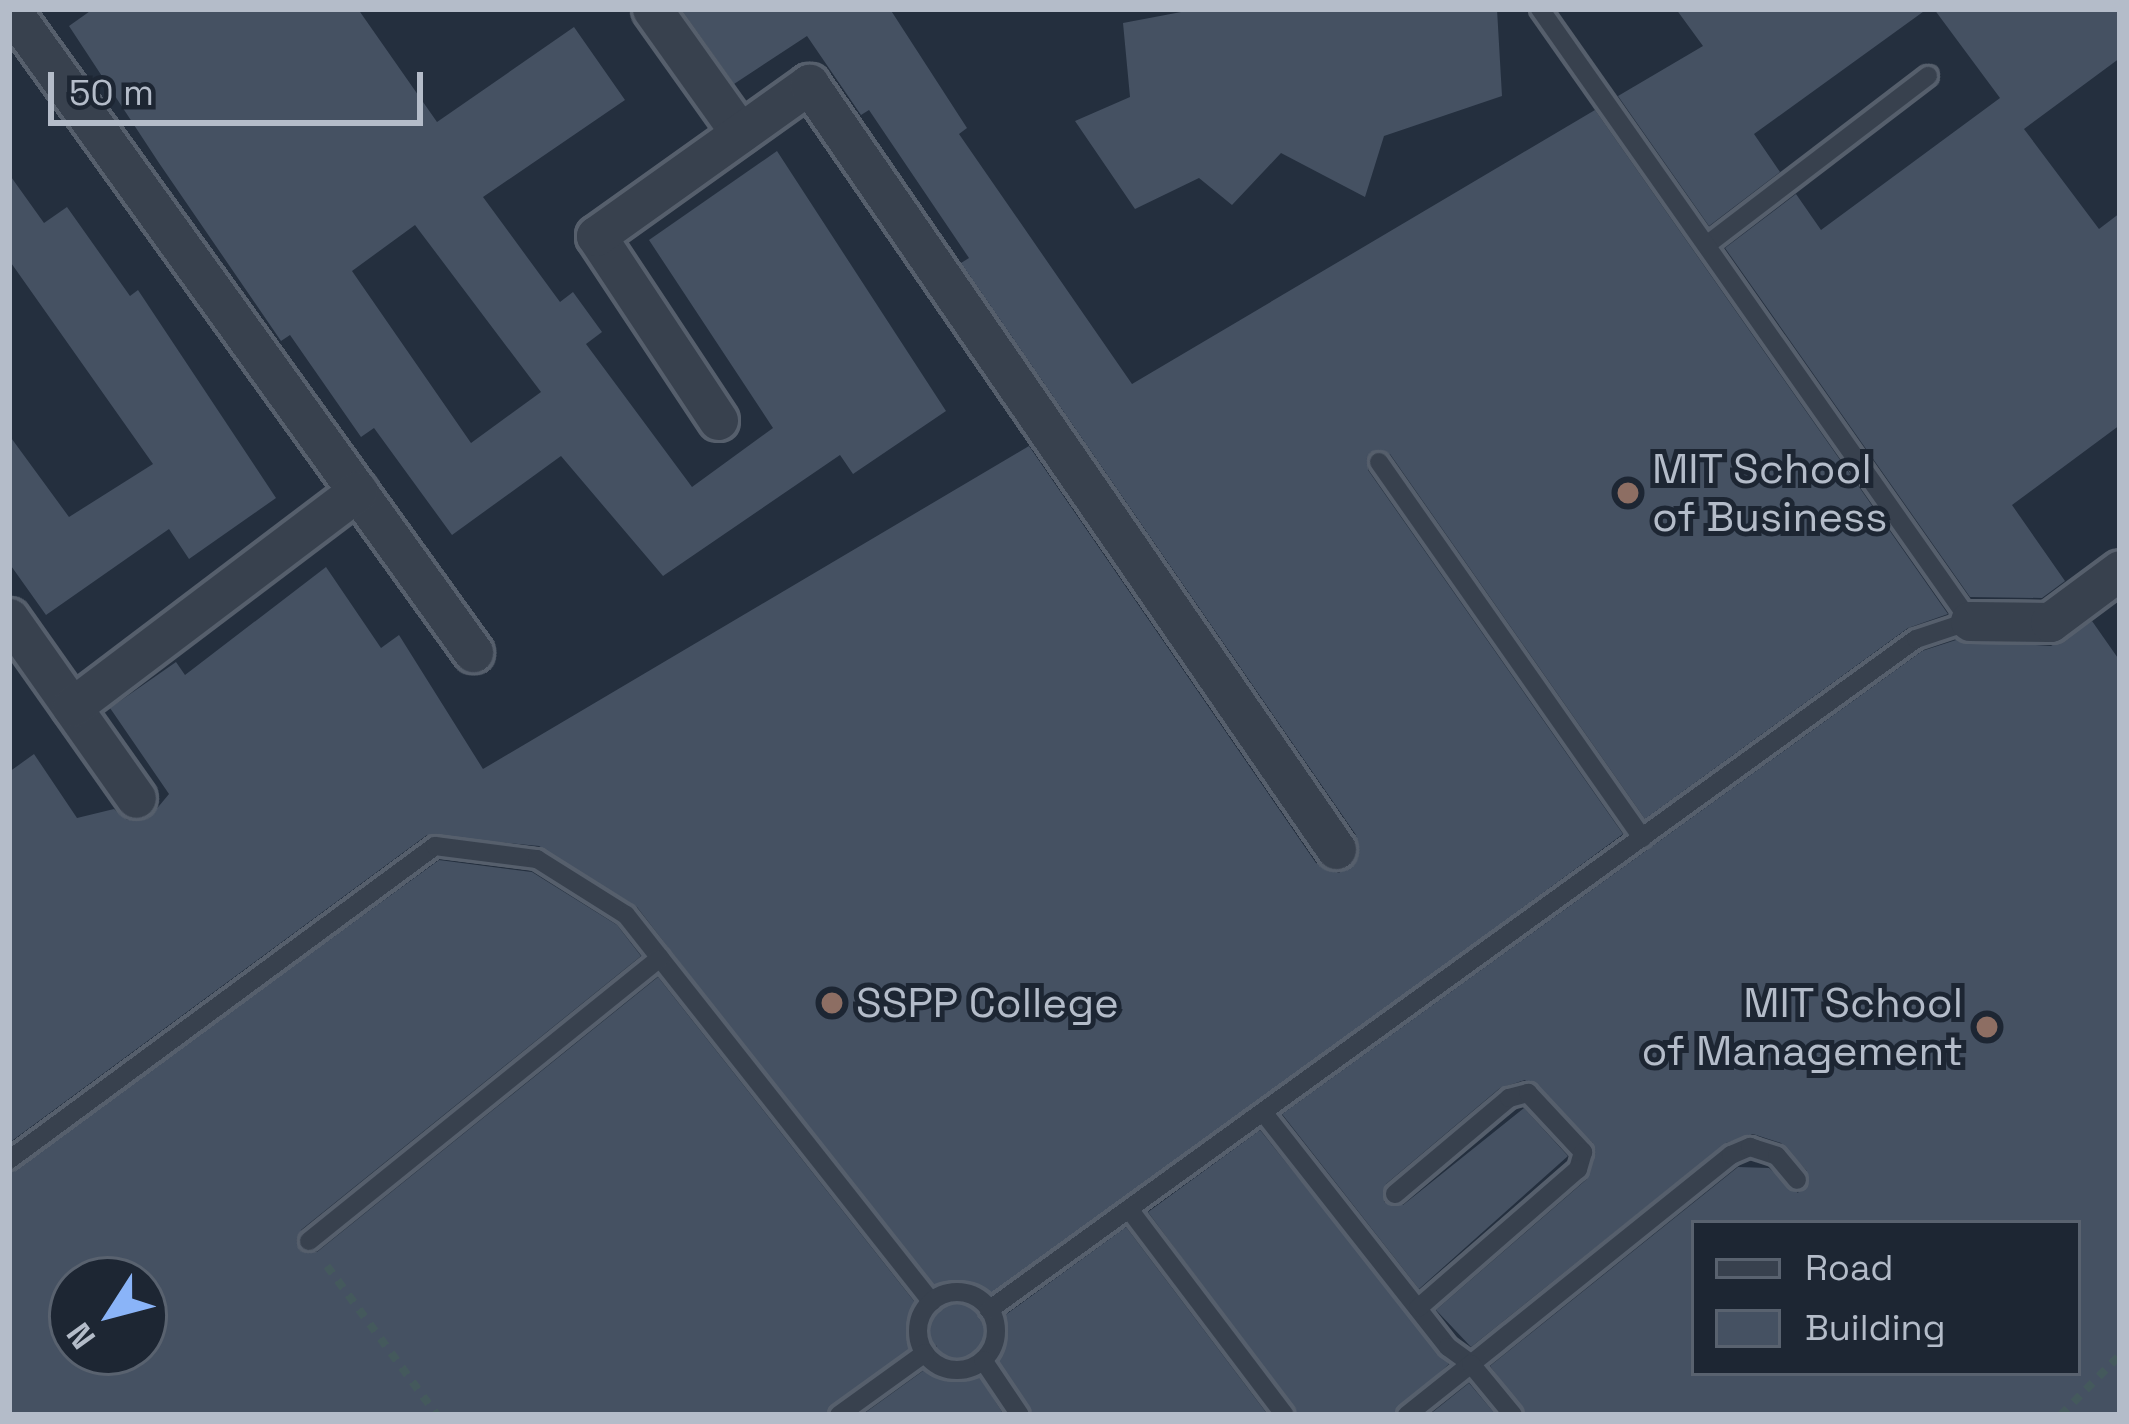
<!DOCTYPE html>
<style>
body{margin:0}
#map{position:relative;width:2129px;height:1424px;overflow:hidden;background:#242f3e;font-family:"Space Grotesk",sans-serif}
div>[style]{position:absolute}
.building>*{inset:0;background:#455162}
.path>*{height:8px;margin-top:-4px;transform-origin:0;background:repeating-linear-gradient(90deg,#44595c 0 9px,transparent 0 18px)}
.roads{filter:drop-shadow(3px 0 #565f6c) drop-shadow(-3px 0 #565f6c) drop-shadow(0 3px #565f6c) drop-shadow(0 -3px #565f6c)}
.lane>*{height:18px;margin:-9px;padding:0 9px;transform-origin:9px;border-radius:9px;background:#38414e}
.lane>.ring{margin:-9px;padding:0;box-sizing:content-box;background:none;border:18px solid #38414e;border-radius:50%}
.street>*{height:39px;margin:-19.5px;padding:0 19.5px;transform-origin:19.5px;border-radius:19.5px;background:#38414e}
.dots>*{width:33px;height:33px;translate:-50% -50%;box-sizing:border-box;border:6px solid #1d2633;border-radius:50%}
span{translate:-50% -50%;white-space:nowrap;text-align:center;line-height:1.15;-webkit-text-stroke:10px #1d2633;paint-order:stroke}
.poi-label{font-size:42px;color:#b4bcc9}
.left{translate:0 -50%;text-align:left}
.right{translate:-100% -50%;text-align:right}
.frame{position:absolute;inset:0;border:12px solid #b4bcc9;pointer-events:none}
.legend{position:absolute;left:1691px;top:1220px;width:390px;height:156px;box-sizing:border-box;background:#1d2633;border:3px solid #59626f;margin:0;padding:15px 21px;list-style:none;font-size:36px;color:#b4bcc9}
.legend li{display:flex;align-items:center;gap:24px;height:60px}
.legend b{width:60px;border:3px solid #59626f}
.north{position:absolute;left:48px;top:1256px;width:120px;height:120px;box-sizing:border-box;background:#1d2633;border:3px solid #59626f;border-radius:50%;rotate:234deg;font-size:33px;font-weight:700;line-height:48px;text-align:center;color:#b4bcc9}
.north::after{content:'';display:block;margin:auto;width:42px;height:54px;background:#8ab4f8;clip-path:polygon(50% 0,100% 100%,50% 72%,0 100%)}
.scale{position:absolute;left:48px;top:72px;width:375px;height:54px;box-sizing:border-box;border:6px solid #b4bcc9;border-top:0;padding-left:15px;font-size:36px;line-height:42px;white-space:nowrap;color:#b4bcc9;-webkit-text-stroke:9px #1d2633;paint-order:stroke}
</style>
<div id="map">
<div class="building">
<div style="clip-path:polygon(evenodd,93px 9px,358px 9px,437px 122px,574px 27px,625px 100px,483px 197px,560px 302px,573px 292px,602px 332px,586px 344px,692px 487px,773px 428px,649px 240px,777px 151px,946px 411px,853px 474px,840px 455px,663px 576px,561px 456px,452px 535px,374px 428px,361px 437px,290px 335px,281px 341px,159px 163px,69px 26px,93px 9px,415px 225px,541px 392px,471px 443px,352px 271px,415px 225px)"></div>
<div style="clip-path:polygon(evenodd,681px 9px,890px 9px,967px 128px,959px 134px,1132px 384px,1595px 110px,1948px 614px,1908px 628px,1645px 819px,1390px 454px,1370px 452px,1368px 470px,1623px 834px,976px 1310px,997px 1321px,1126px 1227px,1268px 1415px,1033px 1415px,983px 1347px,970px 1362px,1004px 1415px,862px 1415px,934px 1363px,937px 1346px,925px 1340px,826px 1415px,9px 1415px,9px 1173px,439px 860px,532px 872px,617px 925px,641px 956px,301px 1230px,299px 1250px,317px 1252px,658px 977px,921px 1310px,945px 1306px,637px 907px,539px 846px,427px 835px,9px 1143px,9px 772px,34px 754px,77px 818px,114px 809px,127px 820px,149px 818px,169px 794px,110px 708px,176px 662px,185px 675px,326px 567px,381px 648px,399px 635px,483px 769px,1029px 446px,1316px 863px,1339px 873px,1358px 858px,1356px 835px,961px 263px,969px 258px,869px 110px,861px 115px,807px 36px,734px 84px,681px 9px,72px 1280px,144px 1280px,144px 1352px,72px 1352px,72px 1280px)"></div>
<div style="clip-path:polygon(1197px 9px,1497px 9px,1502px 96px,1384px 136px,1365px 197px,1281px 153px,1232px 205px,1199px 178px,1135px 209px,1075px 121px,1130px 97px,1123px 23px)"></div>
<div style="clip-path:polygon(1676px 9px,1927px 9px,1754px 134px,1780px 172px,1709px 226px,1618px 96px,1703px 46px)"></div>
<div style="clip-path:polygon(1934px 9px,2120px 9px,2120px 58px,2024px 129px,2099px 229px,2120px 213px,2120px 425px,2012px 505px,2065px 581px,2042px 598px,1970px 597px,1725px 248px,1796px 194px,1821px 230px,2000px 98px)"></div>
<div style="clip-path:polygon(9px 174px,44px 223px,67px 207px,130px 296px,138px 290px,276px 498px,189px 559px,169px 529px,46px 615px,9px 563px,9px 435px,69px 517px,153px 464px,9px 260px)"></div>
<div style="clip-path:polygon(evenodd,2092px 621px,2120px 661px,2120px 1415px,1526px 1415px,1490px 1366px,1738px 1167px,1769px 1168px,1798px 1193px,1807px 1171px,1781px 1143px,1753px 1134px,1726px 1143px,1471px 1347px,1436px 1310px,1587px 1179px,1593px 1143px,1525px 1080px,1500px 1088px,1386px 1184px,1384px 1202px,1403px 1205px,1524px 1108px,1568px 1156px,1419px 1289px,1282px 1114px,1922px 651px,1956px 640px,2051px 646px,2092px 621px,1694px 1223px,2078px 1223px,2078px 1373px,1694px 1373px,1694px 1223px)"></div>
<div style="clip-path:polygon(1260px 1130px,1449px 1364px,1394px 1415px,1298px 1415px,1148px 1212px)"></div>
<div style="clip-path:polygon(1469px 1383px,1496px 1415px,1429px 1415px)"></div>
</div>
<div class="path">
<div style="left:327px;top:1266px;width:185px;rotate:53.6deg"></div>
<div style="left:2061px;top:1415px;width:84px;rotate:-45.5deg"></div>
</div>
<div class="roads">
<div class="lane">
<div style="left:1708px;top:244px;width:277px;rotate:-37.4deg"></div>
<div style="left:1379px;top:462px;width:459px;rotate:55deg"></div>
<div style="left:1263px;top:1112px;width:299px;rotate:51.8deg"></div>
<div style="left:1448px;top:1347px;width:29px;rotate:36deg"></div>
<div style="left:1471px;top:1364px;width:334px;rotate:-38.8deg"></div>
<div style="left:1731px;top:1155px;width:21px;rotate:-23deg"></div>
<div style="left:1750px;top:1147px;width:28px;rotate:18deg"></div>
<div style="left:1777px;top:1156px;width:31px;rotate:50deg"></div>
<div style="left:9px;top:1160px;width:529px;rotate:-36.39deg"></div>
<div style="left:435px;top:846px;width:103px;rotate:7.3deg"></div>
<div style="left:537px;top:859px;width:105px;rotate:32.2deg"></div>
<div style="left:626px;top:915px;width:493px;rotate:51.7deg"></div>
<div style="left:1395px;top:1194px;width:149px;rotate:-40.1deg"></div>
<div style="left:1509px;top:1098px;width:20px;rotate:-15deg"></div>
<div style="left:1528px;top:1093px;width:81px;rotate:47deg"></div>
<div style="left:1583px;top:1152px;width:18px;rotate:106deg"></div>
<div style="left:1578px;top:1169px;width:212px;rotate:139deg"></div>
<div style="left:1129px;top:1209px;width:258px;rotate:52.9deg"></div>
<div style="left:309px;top:1241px;width:451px;rotate:-38.9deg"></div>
<div class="ring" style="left:918px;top:1292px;width:60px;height:60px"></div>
<div style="left:989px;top:1310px;width:1144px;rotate:-35.9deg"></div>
<div style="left:1916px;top:639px;width:57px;rotate:-18.4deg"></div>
<div style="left:1970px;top:621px;width:748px;rotate:-125.09deg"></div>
<div style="left:983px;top:1360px;width:66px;rotate:56.1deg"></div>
<div style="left:839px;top:1415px;width:106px;rotate:-35.8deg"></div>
<div style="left:1407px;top:1415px;width:82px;rotate:-38.6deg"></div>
<div style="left:1471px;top:1364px;width:66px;rotate:50.5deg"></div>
</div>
<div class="street">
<div style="left:652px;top:9px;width:152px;rotate:54.6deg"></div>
<div style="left:18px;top:20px;width:779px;rotate:54.25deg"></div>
<div style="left:718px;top:420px;width:221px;rotate:-123.5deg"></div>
<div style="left:596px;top:236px;width:262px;rotate:-35.5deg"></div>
<div style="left:809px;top:84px;width:929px;rotate:55.44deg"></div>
<div style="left:9px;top:618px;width:220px;rotate:54.8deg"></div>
<div style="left:1970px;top:621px;width:80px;rotate:0.7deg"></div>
<div style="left:2050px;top:622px;width:87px;rotate:-36.6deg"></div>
<div style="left:72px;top:707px;width:358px;rotate:-37.1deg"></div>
</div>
</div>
<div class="dots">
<div style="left:1628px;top:493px;background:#8d6e63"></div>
<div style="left:832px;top:1003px;background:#8d6e63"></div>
<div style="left:1987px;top:1027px;background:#8d6e63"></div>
</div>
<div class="poi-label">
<span class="left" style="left:1652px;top:493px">MIT School<br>of Business</span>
<span class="left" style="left:856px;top:1003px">SSPP College</span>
<span class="right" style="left:1963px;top:1027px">MIT School<br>of Management</span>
</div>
<div class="frame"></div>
<ul class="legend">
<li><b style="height:15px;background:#38414e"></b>Road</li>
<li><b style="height:33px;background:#455162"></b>Building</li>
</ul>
<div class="north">N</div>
<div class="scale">50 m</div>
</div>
